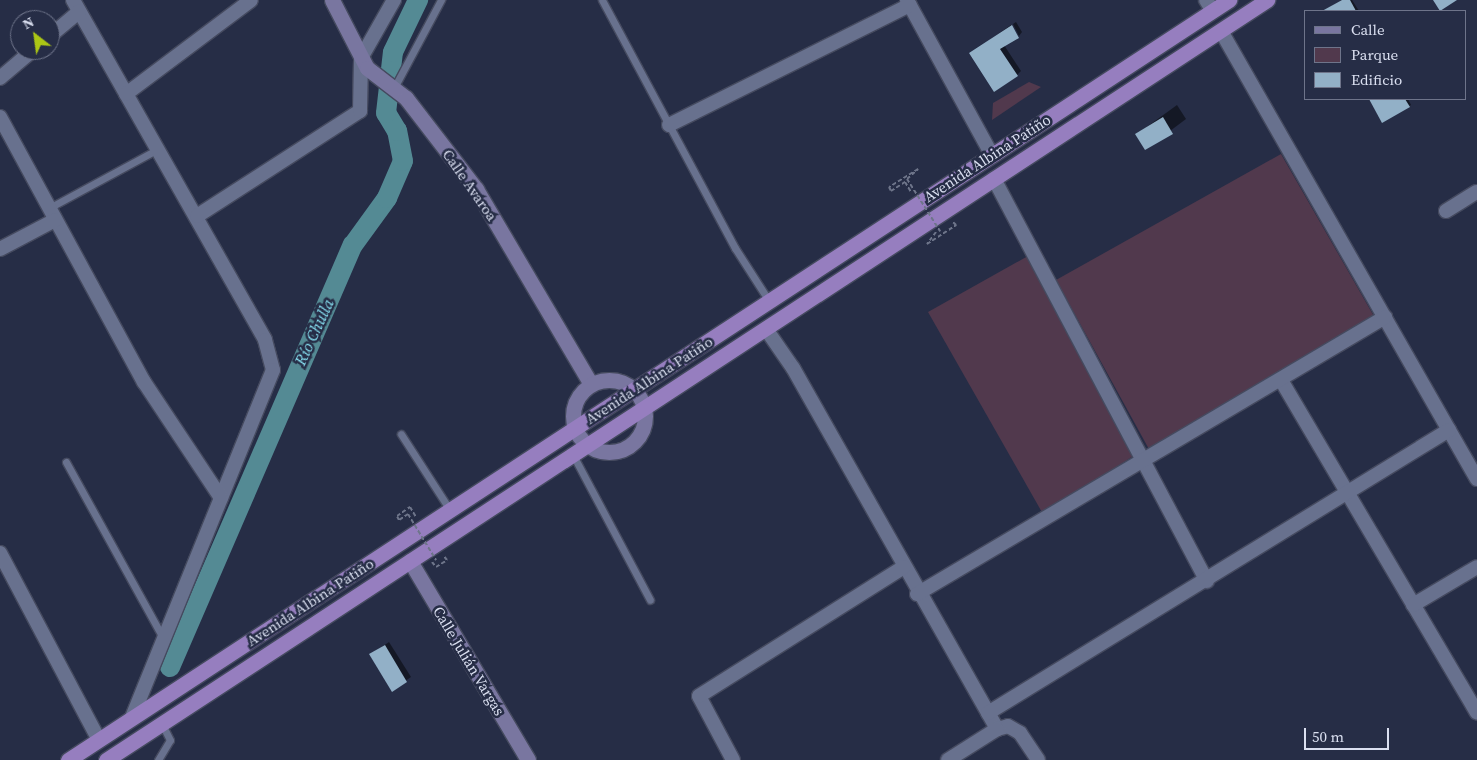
<!DOCTYPE html>
<meta charset="utf-8">
<style>
body{margin:0}
#map{position:relative;width:1477px;height:760px;overflow:hidden;background:#262d46;font-family:"Source Serif 4",serif}
div>[style]{position:absolute}
.green>*{inset:0;background:#51394d}
.shadow>*{inset:0;background:#0007}
.river>*{height:20px;margin:-10px;padding:0 10px;transform-origin:10px;border-radius:10px;background:#548a94}
.building>*{inset:0;background:#92b0c7}
.path>*{height:2px;margin-top:-1px;transform-origin:0;background:repeating-linear-gradient(90deg,#6e758a 0 4px,transparent 0 6.5px)}
.roads{filter:drop-shadow(1px 0 #454a5f) drop-shadow(-1px 0 #454a5f) drop-shadow(0 1px #454a5f) drop-shadow(0 -1px #454a5f)}
.service>*{height:7px;margin:-3.5px;padding:0 3.5px;transform-origin:3.5px;border-radius:3.5px;background:#68718e}
.minor>*{height:14px;margin:-7px;padding:0 7px;transform-origin:7px;border-radius:7px;background:#68718e}
.secondary>*{height:15px;margin:-7.5px;padding:0 7.5px;transform-origin:7.5px;border-radius:7.5px;background:#7976a0}
.secondary>.ring{margin:-7.5px;padding:0;box-sizing:content-box;background:none;border:15px solid #7976a0;border-radius:50%}
.trunk>*{height:15px;margin:-7.5px;padding:0 7.5px;transform-origin:7.5px;border-radius:7.5px;background:#967ebf}
.path-bridge>*{height:2px;margin-top:-1px;transform-origin:0;background:repeating-linear-gradient(90deg,#6e758a 0 4px,transparent 0 6.5px)}
span{translate:-50% -50%;white-space:nowrap;text-align:center;line-height:1.15;-webkit-text-stroke:5px #262d46;paint-order:stroke}
.street-label{font-size:15px;color:#dadff0}
.water-label{font-size:16px;color:#88e1f2;font-style:italic}
.legend{position:absolute;left:1304px;top:10px;width:162px;height:90px;box-sizing:border-box;background:#262d46;border:1px solid #6e748a;margin:0;padding:6px 9px;list-style:none;font-size:15px;color:#dadff0}
.legend li{display:flex;align-items:center;gap:10px;height:25px}
.legend b{width:25px;border:1px solid #6e748a}
.north{position:absolute;left:10px;top:10px;width:50px;height:50px;box-sizing:border-box;background:#262d46;border:1px solid #6e748a;border-radius:50%;rotate:330deg;font-size:14px;font-weight:700;line-height:20px;text-align:center;color:#dadff0}
.north::after{content:'';display:block;margin:auto;width:18px;height:22px;background:#abc615;clip-path:polygon(50% 0,100% 100%,50% 72%,0 100%)}
.scale{position:absolute;left:1304px;top:728px;width:85px;height:22px;box-sizing:border-box;border:2px solid #dadff0;border-top:0;padding-left:6px;font-size:15px;line-height:18px;white-space:nowrap;color:#dadff0;-webkit-text-stroke:4px #262d46;paint-order:stroke}
</style>
<div id="map">
<div class="green">
<div style="clip-path:polygon(1029px 82px,1041px 87px,992px 120px,993px 103px)"></div>
<div style="clip-path:polygon(1281px 154px,1375px 318px,1150px 451px,1056px 280px)"></div>
<div style="clip-path:polygon(1028px 256px,1138px 453px,1043px 514px,928px 312px)"></div>
</div>
<div class="shadow">
<div style="clip-path:polygon(1342px 0,1352px 0,1359px 11px,1323px 11px)"></div>
<div style="clip-path:polygon(1016px 22px,1022px 32px,1019px 36px,1013px 24px)"></div>
<div style="clip-path:polygon(1011px 25px,1017px 37px,1004px 45px,1021px 71px,1017px 75px,971px 53px)"></div>
<div style="clip-path:polygon(1370px 99px,1408px 99px,1411px 105px,1383px 121px)"></div>
<div style="clip-path:polygon(1177px 105px,1186px 119px,1146px 149px,1137px 134px)"></div>
<div style="clip-path:polygon(389px 642px,411px 677px,392px 690px,370px 655px)"></div>
</div>
<div class="river">
<div style="left:170px;top:667px;width:460px;rotate:-66.6deg"></div>
<div style="left:353px;top:245px;width:58px;rotate:-54.1deg"></div>
<div style="left:387px;top:198px;width:40px;rotate:-66.6deg"></div>
<div style="left:403px;top:161px;width:31px;rotate:-101deg"></div>
<div style="left:397px;top:131px;width:21px;rotate:-121deg"></div>
<div style="left:386px;top:113px;width:61px;rotate:-83.5deg"></div>
<div style="left:393px;top:52px;width:58px;rotate:-64.3deg"></div>
</div>
<div class="building">
<div style="clip-path:polygon(1342px 0,1350px 0,1356px 11px,1322px 11px)"></div>
<div style="clip-path:polygon(1433px 0,1457px 0,1440px 11px)"></div>
<div style="clip-path:polygon(1012px 25px,1019px 38px,1000px 49px,1018px 76px,994px 92px,969px 53px)"></div>
<div style="clip-path:polygon(1369px 99px,1405px 99px,1410px 107px,1382px 123px)"></div>
<div style="clip-path:polygon(1163px 117px,1173px 134px,1145px 150px,1135px 134px)"></div>
<div style="clip-path:polygon(385px 645px,407px 682px,392px 692px,369px 654px)"></div>
</div>
<div class="path">
<div style="left:907px;top:179px;width:15px;rotate:-42deg"></div>
<div style="left:918px;top:169px;width:34px;rotate:148deg"></div>
<div style="left:889px;top:187px;width:4px;rotate:63deg"></div>
<div style="left:891px;top:191px;width:17px;rotate:-33deg"></div>
<div style="left:905px;top:182px;width:12px;rotate:59deg"></div>
<div style="left:936px;top:232px;width:15px;rotate:127deg"></div>
<div style="left:927px;top:244px;width:35px;rotate:-33deg"></div>
<div style="left:956px;top:225px;width:4px;rotate:-135deg"></div>
<div style="left:408px;top:514px;width:11px;rotate:146deg"></div>
<div style="left:399px;top:520px;width:4px;rotate:-117deg"></div>
<div style="left:397px;top:516px;width:16px;rotate:-35deg"></div>
<div style="left:410px;top:507px;width:12px;rotate:59deg"></div>
<div style="left:432px;top:562px;width:6px;rotate:51deg"></div>
<div style="left:436px;top:567px;width:13px;rotate:-32deg"></div>
<div style="left:447px;top:560px;width:6px;rotate:-129deg"></div>
</div>
<div class="roads">
<div class="service">
<div style="left:602px;top:0;width:281px;rotate:61.8deg"></div>
<div style="left:735px;top:248px;width:63px;rotate:57.3deg"></div>
<div style="left:395px;top:86px;width:98px;rotate:-61.9deg"></div>
<div style="left:49px;top:208px;width:124px;rotate:-28.4deg"></div>
<div style="left:401px;top:434px;width:90px;rotate:57.2deg"></div>
<div style="left:573px;top:455px;width:164px;rotate:62deg"></div>
<div style="left:66px;top:462px;width:201px;rotate:61.1deg"></div>
<div style="left:158px;top:760px;width:23px;rotate:-59deg"></div>
<div style="left:170px;top:740px;width:18px;rotate:-117deg"></div>
</div>
<div class="minor">
<div style="left:73px;top:0;width:390px;rotate:60.5deg"></div>
<div style="left:265px;top:340px;width:31px;rotate:75deg"></div>
<div style="left:273px;top:370px;width:377px;rotate:112.1deg"></div>
<div style="left:907px;top:0;width:177px;rotate:61.3deg"></div>
<div style="left:1206px;top:0;width:13px;rotate:58deg"></div>
<div style="left:1221px;top:31px;width:516px;rotate:60.26deg"></div>
<div style="left:50px;top:36px;width:38px;rotate:-40deg"></div>
<div style="left:0;top:78px;width:43px;rotate:-40.3deg"></div>
<div style="left:126px;top:94px;width:156px;rotate:-36.9deg"></div>
<div style="left:0;top:117px;width:302px;rotate:61.5deg"></div>
<div style="left:144px;top:382px;width:139px;rotate:56.4deg"></div>
<div style="left:669px;top:125px;width:269px;rotate:-26.5deg"></div>
<div style="left:994px;top:179px;width:455px;rotate:62.1deg"></div>
<div style="left:1446px;top:211px;width:36px;rotate:-32deg"></div>
<div style="left:197px;top:216px;width:194px;rotate:-32.8deg"></div>
<div style="left:360px;top:111px;width:53px;rotate:-88.9deg"></div>
<div style="left:361px;top:58px;width:67px;rotate:-60.4deg"></div>
<div style="left:0;top:249px;width:62px;rotate:-27.8deg"></div>
<div style="left:766px;top:329px;width:47px;rotate:55.3deg"></div>
<div style="left:793px;top:368px;width:415px;rotate:60.5deg"></div>
<div style="left:997px;top:729px;width:11px;rotate:-15deg"></div>
<div style="left:1008px;top:726px;width:14px;rotate:30deg"></div>
<div style="left:1020px;top:733px;width:32px;rotate:56deg"></div>
<div style="left:1281px;top:380px;width:386px;rotate:59.5deg"></div>
<div style="left:0;top:553px;width:212px;rotate:62.1deg"></div>
<div style="left:917px;top:594px;width:544px;rotate:-30.62deg"></div>
<div style="left:1413px;top:605px;width:74px;rotate:-30.7deg"></div>
<div style="left:988px;top:713px;width:541px;rotate:-31.55deg"></div>
<div style="left:733px;top:760px;width:72px;rotate:-118deg"></div>
<div style="left:699px;top:696px;width:242px;rotate:-32.2deg"></div>
<div style="left:948px;top:760px;width:58px;rotate:-32.3deg"></div>
</div>
<div class="secondary">
<div style="left:332px;top:0;width:76px;rotate:62.8deg"></div>
<div style="left:367px;top:68px;width:49px;rotate:37.6deg"></div>
<div style="left:406px;top:98px;width:115px;rotate:52.4deg"></div>
<div style="left:476px;top:189px;width:226px;rotate:59.5deg"></div>
<div class="ring" style="left:573px;top:380px;width:57px;height:57px"></div>
<div style="left:410px;top:561px;width:231px;rotate:59.3deg"></div>
</div>
<div class="trunk">
<div style="left:68px;top:760px;width:1388px;rotate:-33.21deg"></div>
<div style="left:106px;top:760px;width:1388px;rotate:-33.21deg"></div>
</div>
</div>
<div class="path-bridge">
<div style="left:907px;top:179px;width:62px;rotate:57.6deg"></div>
<div style="left:408px;top:514px;width:54px;rotate:58.7deg"></div>
</div>
<div class="street-label">
<span style="left:987px;top:158px;rotate:-33deg">Avenida Albina Patiño</span>
<span style="left:470px;top:185px;rotate:55deg">Calle Avaroa</span>
<span style="left:649px;top:380px;rotate:-33deg">Avenida Albina Patiño</span>
<span style="left:310px;top:602px;rotate:-33deg">Avenida Albina Patiño</span>
<span style="left:469px;top:661px;rotate:59deg">Calle Julián Vargas</span>
</div>
<div class="water-label">
<span style="left:314px;top:332px;rotate:-65deg">Río Chulla</span>
</div>
<ul class="legend">
<li><b style="height:6px;background:#7976a0"></b>Calle</li>
<li><b style="height:14px;background:#51394d"></b>Parque</li>
<li><b style="height:14px;background:#92b0c7"></b>Edificio</li>
</ul>
<div class="north">N</div>
<div class="scale">50 m</div>
</div>
